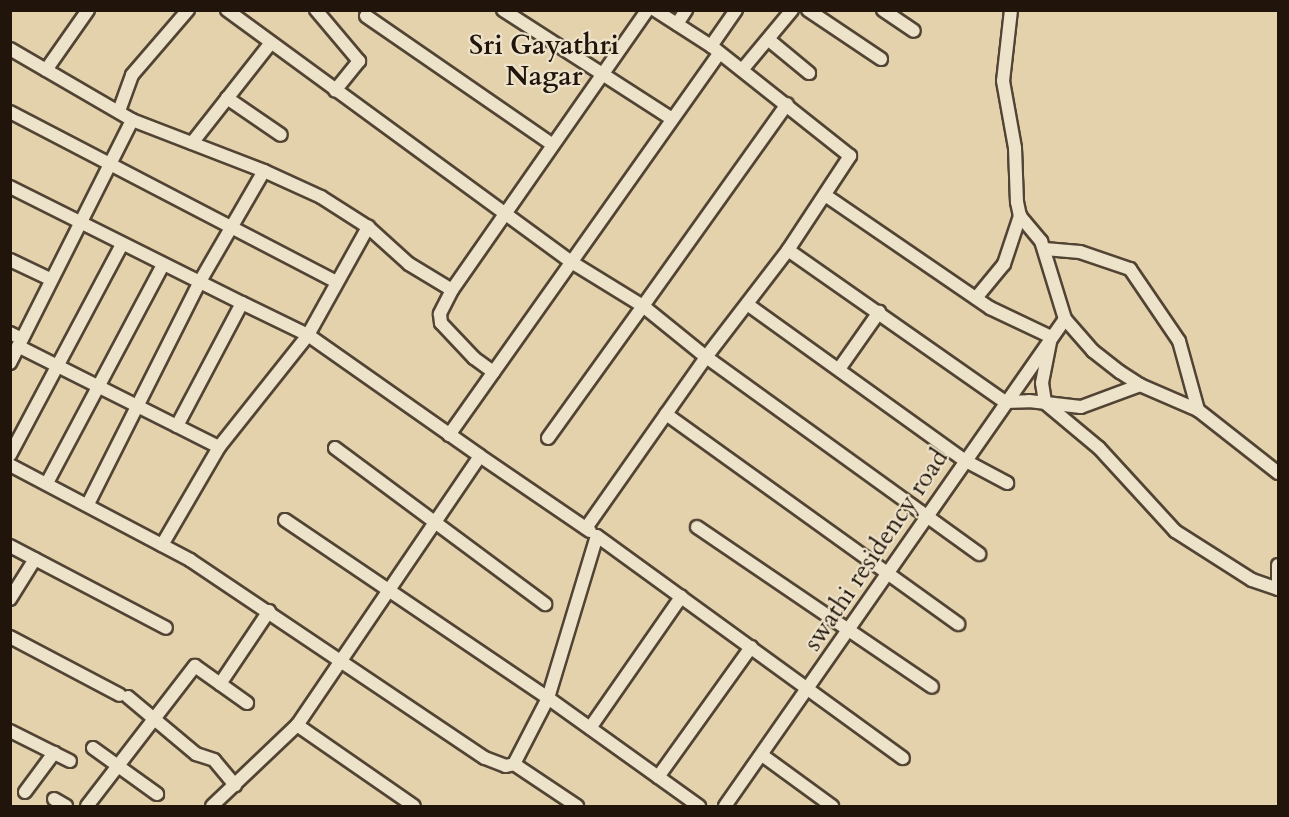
<!DOCTYPE html>
<style>
body{margin:0}
#map{position:relative;width:1289px;height:817px;overflow:hidden;background:#e4d2ad;font-family:Cardo,serif}
div>[style]{position:absolute}
.roads{filter:drop-shadow(2px 0 #524434) drop-shadow(-2px 0 #524434) drop-shadow(0 2px #524434) drop-shadow(0 -2px #524434)}
.minor>*{height:12px;margin:-6px;padding:0 6px;transform-origin:6px;border-radius:6px;background:#ede2ca}
span{translate:-50% -50%;white-space:nowrap;text-align:center;line-height:1.15;-webkit-text-stroke:4.5px #ede2ca;paint-order:stroke}
.street-label{font-size:26px;color:#21140b}
.neighbourhood-label{font-size:27px;color:#21140b;font-weight:700}
.frame{position:absolute;inset:0;border:12px solid #21140b;pointer-events:none}
</style>
<div id="map">
<div class="roads">
<div class="minor">
<div style="left:227px;top:10px;width:429px;rotate:36.2deg"></div>
<div style="left:573px;top:263px;width:82px;rotate:31.6deg"></div>
<div style="left:643px;top:306px;width:248px;rotate:-54.5deg"></div>
<div style="left:316px;top:10px;width:67px;rotate:49.9deg"></div>
<div style="left:359px;top:61px;width:38px;rotate:129deg"></div>
<div style="left:503px;top:10px;width:201px;rotate:32.8deg"></div>
<div style="left:808px;top:10px;width:88px;rotate:33.9deg"></div>
<div style="left:883px;top:10px;width:37px;rotate:34deg"></div>
<div style="left:1011px;top:10px;width:71px;rotate:96.4deg"></div>
<div style="left:1003px;top:81px;width:68px;rotate:79.8deg"></div>
<div style="left:1015px;top:148px;width:54px;rotate:87.9deg"></div>
<div style="left:1017px;top:202px;width:14px;rotate:78deg"></div>
<div style="left:1020px;top:216px;width:33px;rotate:50deg"></div>
<div style="left:1041px;top:241px;width:82px;rotate:72.9deg"></div>
<div style="left:1065px;top:319px;width:43px;rotate:48.8deg"></div>
<div style="left:1093px;top:351px;width:34px;rotate:38deg"></div>
<div style="left:1120px;top:372px;width:24px;rotate:33deg"></div>
<div style="left:1140px;top:385px;width:63px;rotate:23.3deg"></div>
<div style="left:1198px;top:410px;width:102px;rotate:38.2deg"></div>
<div style="left:366px;top:16px;width:227px;rotate:34.6deg"></div>
<div style="left:677px;top:24px;width:17px;rotate:-57deg"></div>
<div style="left:769px;top:40px;width:52px;rotate:39.5deg"></div>
<div style="left:711px;top:46px;width:44px;rotate:-55.2deg"></div>
<div style="left:10px;top:49px;width:141px;rotate:30.2deg"></div>
<div style="left:132px;top:120px;width:142px;rotate:21.1deg"></div>
<div style="left:264px;top:171px;width:63px;rotate:24.5deg"></div>
<div style="left:321px;top:197px;width:56px;rotate:32.6deg"></div>
<div style="left:368px;top:227px;width:55px;rotate:42.1deg"></div>
<div style="left:409px;top:264px;width:50px;rotate:31.2deg"></div>
<div style="left:452px;top:290px;width:341px;rotate:-55.1deg"></div>
<div style="left:46px;top:70px;width:73px;rotate:-55deg"></div>
<div style="left:742px;top:70px;width:78px;rotate:-50.2deg"></div>
<div style="left:227px;top:98px;width:65px;rotate:34.4deg"></div>
<div style="left:119px;top:111px;width:38px;rotate:-70deg"></div>
<div style="left:132px;top:75px;width:86px;rotate:-49.3deg"></div>
<div style="left:10px;top:112px;width:366px;rotate:27.5deg"></div>
<div style="left:192px;top:143px;width:126px;rotate:-51.8deg"></div>
<div style="left:10px;top:187px;width:259px;rotate:26.6deg"></div>
<div style="left:242px;top:303px;width:139px;rotate:117.9deg"></div>
<div style="left:177px;top:426px;width:178px;rotate:-153.3deg"></div>
<div style="left:825px;top:195px;width:200px;rotate:34.4deg"></div>
<div style="left:990px;top:308px;width:68px;rotate:25.4deg"></div>
<div style="left:1051px;top:337px;width:47px;rotate:101.1deg"></div>
<div style="left:1042px;top:383px;width:20px;rotate:81deg"></div>
<div style="left:1045px;top:403px;width:70px;rotate:39.8deg"></div>
<div style="left:1099px;top:448px;width:113px;rotate:47.5deg"></div>
<div style="left:1175px;top:531px;width:91px;rotate:32.5deg"></div>
<div style="left:1252px;top:580px;width:28px;rotate:19deg"></div>
<div style="left:1045px;top:249px;width:35px;rotate:5deg"></div>
<div style="left:1080px;top:252px;width:53px;rotate:18.8deg"></div>
<div style="left:1130px;top:269px;width:87px;rotate:55.8deg"></div>
<div style="left:1179px;top:341px;width:72px;rotate:74.6deg"></div>
<div style="left:788px;top:250px;width:265px;rotate:35deg"></div>
<div style="left:1005px;top:402px;width:24px;rotate:-2deg"></div>
<div style="left:1029px;top:401px;width:52px;rotate:6.6deg"></div>
<div style="left:1081px;top:407px;width:63px;rotate:-20.4deg"></div>
<div style="left:10px;top:260px;width:44px;rotate:25.4deg"></div>
<div style="left:452px;top:290px;width:27px;rotate:117deg"></div>
<div style="left:440px;top:314px;width:9px;rotate:84deg"></div>
<div style="left:441px;top:323px;width:48px;rotate:46.7deg"></div>
<div style="left:474px;top:358px;width:24px;rotate:36deg"></div>
<div style="left:976px;top:298px;width:44px;rotate:-50.5deg"></div>
<div style="left:1004px;top:264px;width:51px;rotate:-71.6deg"></div>
<div style="left:242px;top:303px;width:73px;rotate:25.9deg"></div>
<div style="left:308px;top:335px;width:210px;rotate:35.1deg"></div>
<div style="left:480px;top:456px;width:325px;rotate:124.2deg"></div>
<div style="left:297px;top:725px;width:142px;rotate:34.7deg"></div>
<div style="left:747px;top:304px;width:267px;rotate:35.7deg"></div>
<div style="left:964px;top:460px;width:49px;rotate:28.1deg"></div>
<div style="left:10px;top:333px;width:13px;rotate:27deg"></div>
<div style="left:10px;top:363px;width:272px;rotate:-63.3deg"></div>
<div style="left:839px;top:369px;width:70px;rotate:-54.9deg"></div>
<div style="left:666px;top:414px;width:360px;rotate:35.7deg"></div>
<div style="left:177px;top:426px;width:47px;rotate:26.6deg"></div>
<div style="left:449px;top:435px;width:467px;rotate:-54.7deg"></div>
<div style="left:548px;top:438px;width:163px;rotate:-54.3deg"></div>
<div style="left:643px;top:306px;width:81px;rotate:39deg"></div>
<div style="left:706px;top:357px;width:337px;rotate:35.8deg"></div>
<div style="left:335px;top:448px;width:262px;rotate:36.6deg"></div>
<div style="left:10px;top:455px;width:237px;rotate:-62deg"></div>
<div style="left:480px;top:456px;width:133px;rotate:34.3deg"></div>
<div style="left:10px;top:465px;width:204px;rotate:27.8deg"></div>
<div style="left:190px;top:560px;width:355px;rotate:33.9deg"></div>
<div style="left:485px;top:758px;width:22px;rotate:21deg"></div>
<div style="left:506px;top:766px;width:8px;rotate:-14deg"></div>
<div style="left:514px;top:764px;width:76px;rotate:33.7deg"></div>
<div style="left:47px;top:483px;width:247px;rotate:-62deg"></div>
<div style="left:88px;top:504px;width:247px;rotate:-63.3deg"></div>
<div style="left:199px;top:283px;width:129px;rotate:-59.9deg"></div>
<div style="left:285px;top:520px;width:318px;rotate:34.1deg"></div>
<div style="left:548px;top:698px;width:186px;rotate:35.6deg"></div>
<div style="left:697px;top:527px;width:284px;rotate:34.2deg"></div>
<div style="left:586px;top:528px;width:209px;rotate:-54.9deg"></div>
<div style="left:706px;top:357px;width:135px;rotate:-52.5deg"></div>
<div style="left:788px;top:250px;width:113px;rotate:-56.6deg"></div>
<div style="left:850px;top:156px;width:177px;rotate:-141.6deg"></div>
<div style="left:711px;top:46px;width:67px;rotate:-147.3deg"></div>
<div style="left:162px;top:545px;width:113px;rotate:-59.8deg"></div>
<div style="left:219px;top:447px;width:143px;rotate:-51.5deg"></div>
<div style="left:308px;top:335px;width:124px;rotate:-60.9deg"></div>
<div style="left:10px;top:546px;width:176px;rotate:27.7deg"></div>
<div style="left:1278px;top:565px;width:24px;rotate:90deg"></div>
<div style="left:10px;top:599px;width:47px;rotate:-58deg"></div>
<div style="left:10px;top:637px;width:124px;rotate:27.8deg"></div>
<div style="left:220px;top:684px;width:88px;rotate:-56.1deg"></div>
<div style="left:128px;top:697px;width:89px;rotate:40deg"></div>
<div style="left:196px;top:754px;width:19px;rotate:18deg"></div>
<div style="left:214px;top:760px;width:33px;rotate:50deg"></div>
<div style="left:590px;top:728px;width:160px;rotate:-55.2deg"></div>
<div style="left:10px;top:731px;width:67px;rotate:26.6deg"></div>
<div style="left:93px;top:748px;width:79px;rotate:35.7deg"></div>
<div style="left:762px;top:755px;width:87px;rotate:36.1deg"></div>
<div style="left:514px;top:764px;width:74px;rotate:-62.7deg"></div>
<div style="left:548px;top:698px;width:169px;rotate:-73.2deg"></div>
<div style="left:597px;top:536px;width:378px;rotate:36deg"></div>
<div style="left:658px;top:777px;width:160px;rotate:-54.4deg"></div>
<div style="left:25px;top:792px;width:49px;rotate:-53.4deg"></div>
<div style="left:54px;top:799px;width:14px;rotate:30deg"></div>
<div style="left:87px;top:806px;width:177px;rotate:-52.4deg"></div>
<div style="left:195px;top:666px;width:64px;rotate:35.4deg"></div>
<div style="left:212px;top:806px;width:117px;rotate:-43.6deg"></div>
<div style="left:725px;top:806px;width:594px;rotate:-55.08deg"></div>
</div>
</div>
<div class="street-label">
<span style="left:876px;top:550px;rotate:-56deg">swathi residency road</span>
</div>
<div class="neighbourhood-label">
<span style="left:544px;top:61px">Sri Gayathri<br>Nagar</span>
</div>
<div class="frame"></div>
</div>
